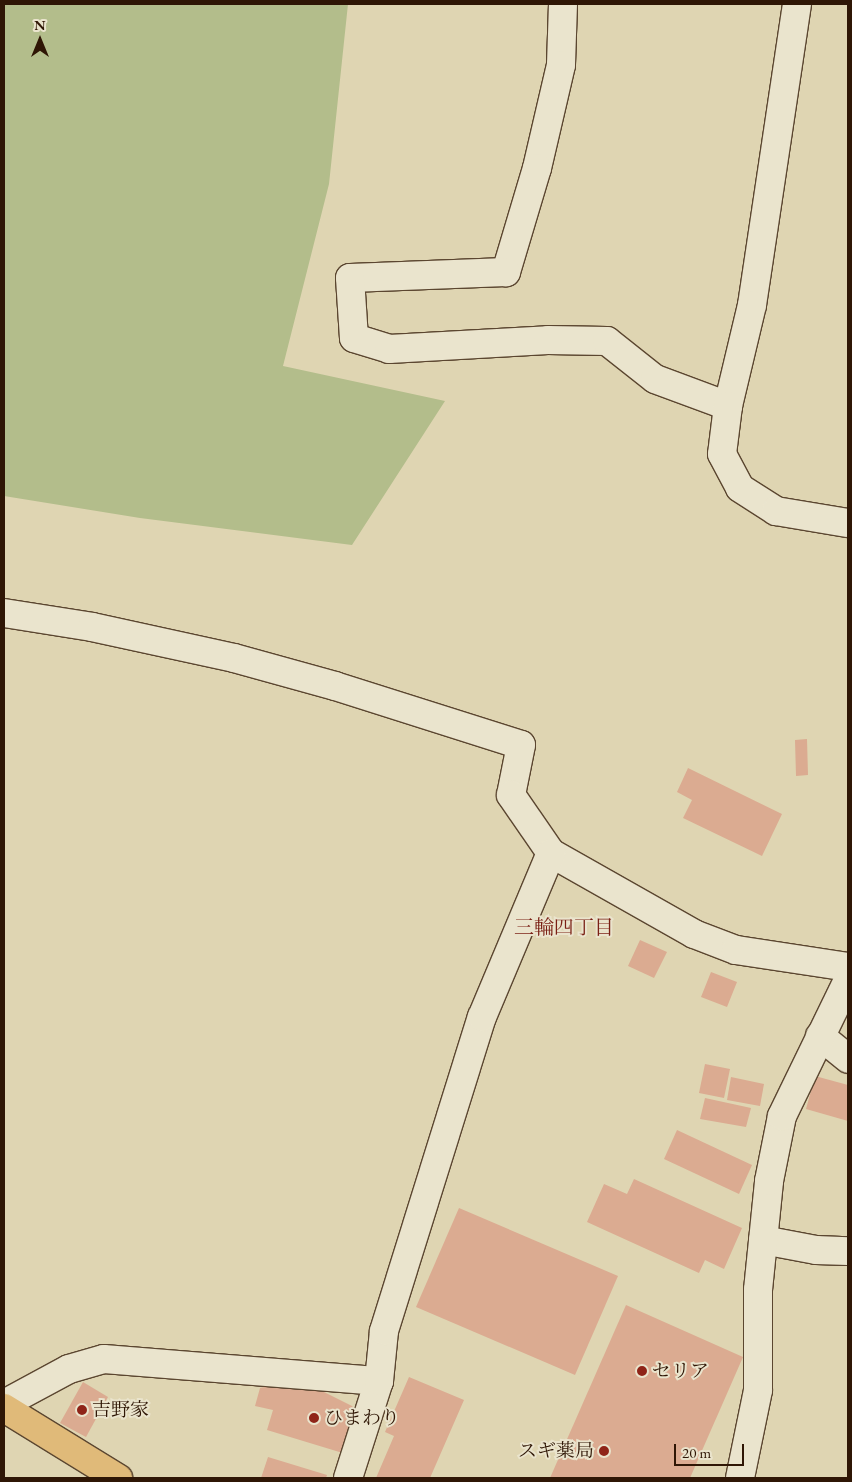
<!DOCTYPE html>
<meta charset="utf-8">
<style>
body{margin:0}
#map{position:relative;width:852px;height:1482px;overflow:hidden;background:#dfd5b2;font-family:"EB Garamond","Noto Serif JP",serif}
div>[style]{position:absolute}
.green>*{inset:0;background:#b3bd8b}
.building>*{inset:0;background:#dbab91}
.roads{filter:drop-shadow(1px 0 #5b4630) drop-shadow(-1px 0 #5b4630) drop-shadow(0 1px #5b4630) drop-shadow(0 -1px #5b4630)}
.minor>*{height:28px;margin:-14px;padding:0 14px;transform-origin:14px;border-radius:14px;background:#eae4cd}
.highway>*{height:28px;margin:-14px;padding:0 14px;transform-origin:14px;border-radius:14px;background:#e0ba79}
.dots>*{width:14px;height:14px;translate:-50% -50%;box-sizing:border-box;border:2px solid #eae4cd;border-radius:50%}
span{translate:-50% -50%;white-space:nowrap;text-align:center;line-height:1.15;-webkit-text-stroke:4px #eae4cd;paint-order:stroke}
.poi-label{font-size:19px;color:#2f1605}
.left{translate:0 -50%;text-align:left}
.right{translate:-100% -50%;text-align:right}
.neighbourhood-label{font-size:20px;color:#7a1f14}
.frame{position:absolute;inset:0;border:5px solid #2f1605;pointer-events:none}
.north{position:absolute;left:15px;top:15px;width:50px;height:50px;-webkit-text-stroke:4px #eae4cd;paint-order:stroke;rotate:0deg;font-size:14px;font-weight:700;line-height:20px;text-align:center;color:#2f1605}
.north::after{content:'';display:block;margin:auto;width:18px;height:22px;background:#2f1605;clip-path:polygon(50% 0,100% 100%,50% 72%,0 100%)}
.scale{position:absolute;left:674px;top:1444px;width:70px;height:22px;box-sizing:border-box;border:2px solid #2f1605;border-top:0;padding-left:6px;font-size:15px;line-height:18px;white-space:nowrap;color:#2f1605;-webkit-text-stroke:4px #eae4cd;paint-order:stroke}
</style>
<div id="map">
<div class="green">
<div style="clip-path:polygon(4px 4px,348px 4px,329px 184px,283px 366px,445px 401px,352px 545px,140px 518px,4px 496px)"></div>
</div>
<div class="building">
<div style="clip-path:polygon(807px 739px,808px 775px,796px 776px,795px 740px)"></div>
<div style="clip-path:polygon(688px 768px,782px 814px,762px 856px,683px 818px,692px 800px,677px 792px)"></div>
<div style="clip-path:polygon(640px 940px,667px 952px,654px 978px,628px 966px)"></div>
<div style="clip-path:polygon(711px 972px,737px 982px,727px 1007px,701px 997px)"></div>
<div style="clip-path:polygon(705px 1064px,730px 1069px,724px 1098px,699px 1093px)"></div>
<div style="clip-path:polygon(815px 1076px,848px 1085px,848px 1121px,806px 1109px)"></div>
<div style="clip-path:polygon(731px 1077px,764px 1084px,760px 1106px,727px 1100px)"></div>
<div style="clip-path:polygon(705px 1098px,751px 1108px,746px 1127px,700px 1119px)"></div>
<div style="clip-path:polygon(677px 1130px,752px 1165px,739px 1194px,664px 1159px)"></div>
<div style="clip-path:polygon(634px 1179px,742px 1228px,724px 1269px,705px 1260px,699px 1273px,587px 1222px,604px 1184px,627px 1194px)"></div>
<div style="clip-path:polygon(459px 1208px,618px 1276px,575px 1375px,416px 1307px)"></div>
<div style="clip-path:polygon(626px 1305px,743px 1357px,690px 1478px,550px 1478px)"></div>
<div style="clip-path:polygon(409px 1377px,464px 1400px,430px 1478px,376px 1478px,394px 1436px,385px 1432px)"></div>
<div style="clip-path:polygon(83px 1382px,108px 1397px,86px 1437px,60px 1423px)"></div>
<div style="clip-path:polygon(273px 1385px,318px 1389px,352px 1406px,359px 1415px,346px 1454px,267px 1430px,273px 1410px,255px 1406px,260px 1388px)"></div>
<div style="clip-path:polygon(268px 1457px,327px 1475px,326px 1478px,261px 1478px)"></div>
</div>
<div class="roads">
<div class="minor">
<div style="left:563px;top:4px;width:61px;rotate:91.9deg"></div>
<div style="left:561px;top:65px;width:106px;rotate:103.1deg"></div>
<div style="left:537px;top:168px;width:109px;rotate:106.6deg"></div>
<div style="left:506px;top:272px;width:156px;rotate:177.8deg"></div>
<div style="left:350px;top:278px;width:60px;rotate:86.2deg"></div>
<div style="left:354px;top:338px;width:37px;rotate:17deg"></div>
<div style="left:389px;top:349px;width:159px;rotate:-3.2deg"></div>
<div style="left:548px;top:340px;width:59px;rotate:1deg"></div>
<div style="left:607px;top:341px;width:61px;rotate:38.4deg"></div>
<div style="left:655px;top:379px;width:78px;rotate:20.3deg"></div>
<div style="left:797px;top:4px;width:304px;rotate:98.5deg"></div>
<div style="left:752px;top:305px;width:104px;rotate:103.4deg"></div>
<div style="left:728px;top:406px;width:48px;rotate:97.1deg"></div>
<div style="left:722px;top:454px;width:38px;rotate:62deg"></div>
<div style="left:740px;top:488px;width:43px;rotate:32.6deg"></div>
<div style="left:776px;top:511px;width:73px;rotate:9.5deg"></div>
<div style="left:4px;top:613px;width:89px;rotate:9deg"></div>
<div style="left:92px;top:627px;width:145px;rotate:12.3deg"></div>
<div style="left:234px;top:658px;width:105px;rotate:15.5deg"></div>
<div style="left:335px;top:686px;width:195px;rotate:17.6deg"></div>
<div style="left:521px;top:745px;width:51px;rotate:101.3deg"></div>
<div style="left:511px;top:795px;width:70px;rotate:55.4deg"></div>
<div style="left:551px;top:853px;width:164px;rotate:29.5deg"></div>
<div style="left:694px;top:934px;width:45px;rotate:20.9deg"></div>
<div style="left:736px;top:950px;width:113px;rotate:8.6deg"></div>
<div style="left:820px;top:1036px;width:36px;rotate:39deg"></div>
<div style="left:763px;top:1240px;width:54px;rotate:10.7deg"></div>
<div style="left:816px;top:1250px;width:32px;rotate:2deg"></div>
<div style="left:4px;top:1404px;width:74px;rotate:-28.3deg"></div>
<div style="left:69px;top:1369px;width:36px;rotate:-16deg"></div>
<div style="left:104px;top:1359px;width:276px;rotate:4.6deg"></div>
<div style="left:348px;top:1478px;width:102px;rotate:-72.3deg"></div>
<div style="left:379px;top:1381px;width:50px;rotate:-84.3deg"></div>
<div style="left:384px;top:1331px;width:329px;rotate:-72.7deg"></div>
<div style="left:482px;top:1017px;width:178px;rotate:-67.2deg"></div>
<div style="left:740px;top:1478px;width:90px;rotate:-78.4deg"></div>
<div style="left:758px;top:1390px;width:100px;rotate:-90deg"></div>
<div style="left:758px;top:1290px;width:110px;rotate:-84.2deg"></div>
<div style="left:769px;top:1181px;width:66px;rotate:-78.7deg"></div>
<div style="left:782px;top:1116px;width:151px;rotate:-64.1deg"></div>
</div>
<div class="highway">
<div style="left:4px;top:1408px;width:134px;rotate:31.6deg"></div>
</div>
</div>
<div class="dots">
<div style="left:642px;top:1371px;background:#8f2418"></div>
<div style="left:82px;top:1410px;background:#8f2418"></div>
<div style="left:314px;top:1418px;background:#8f2418"></div>
<div style="left:604px;top:1451px;background:#8f2418"></div>
</div>
<div class="poi-label">
<span class="left" style="left:652px;top:1371px">セリア</span>
<span class="left" style="left:92px;top:1410px">吉野家</span>
<span class="left" style="left:324px;top:1418px">ひまわり</span>
<span class="right" style="left:594px;top:1451px">スギ薬局</span>
</div>
<div class="neighbourhood-label">
<span style="left:564px;top:927px">三輪四丁目</span>
</div>
<div class="frame"></div>
<div class="north">N</div>
<div class="scale">20 m</div>
</div>
